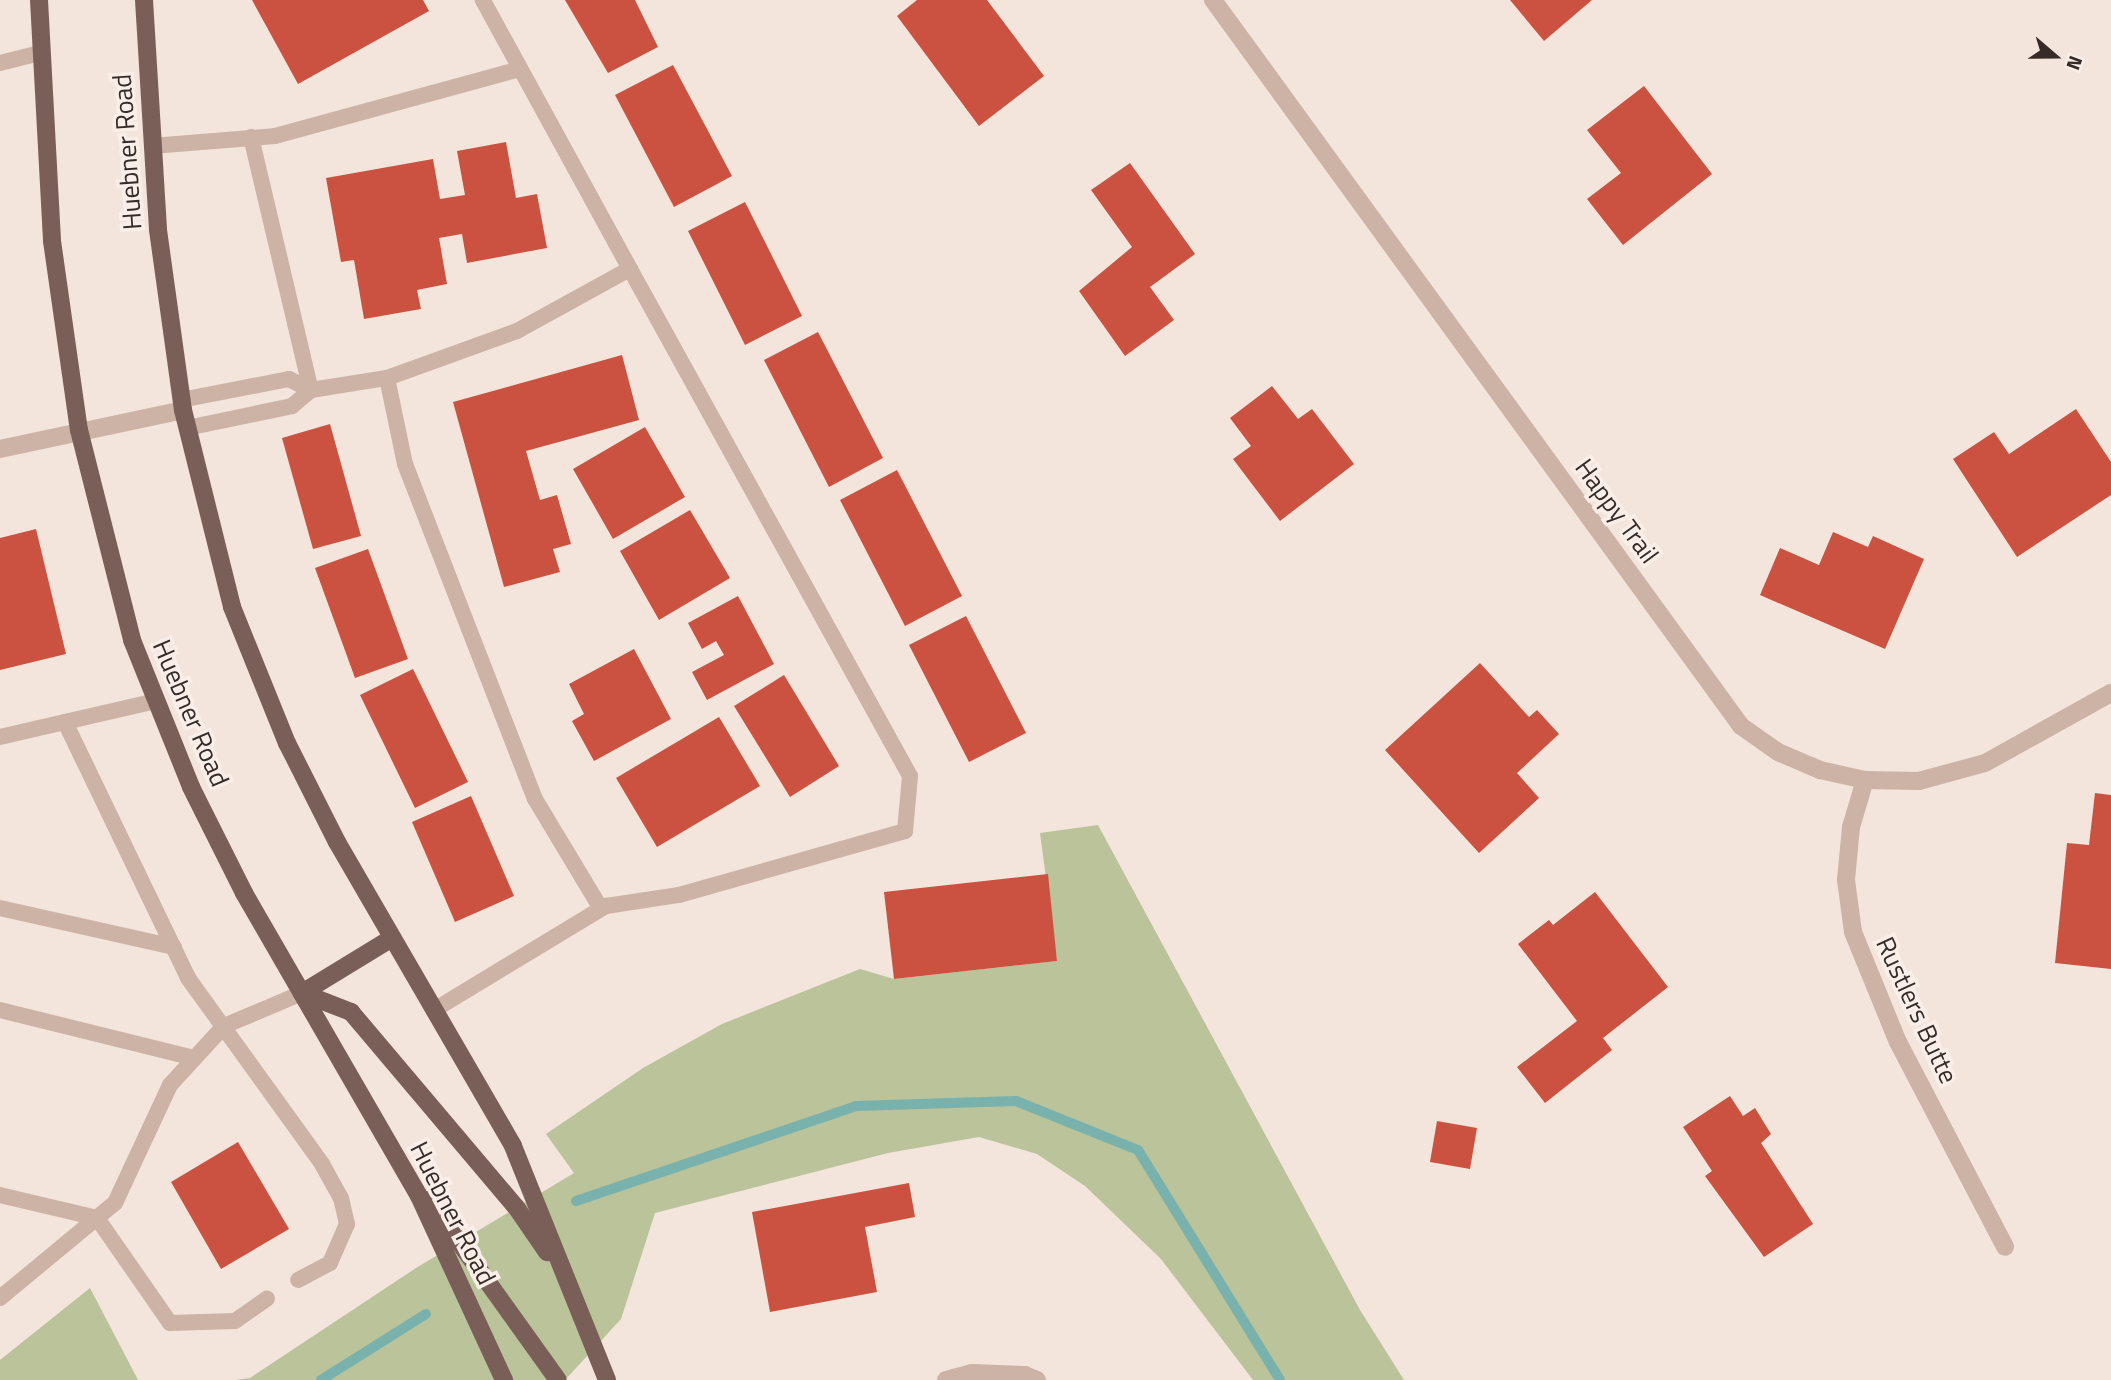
<!DOCTYPE html>
<style>
body{margin:0}
#map{position:relative;width:2111px;height:1380px;overflow:hidden;background:#f3e5db;font-family:"Titillium Web",sans-serif}
div>[style]{position:absolute}
.green>*{inset:0;background:#bac39a}
.stream>*{height:10px;margin:-5px;padding:0 5px;transform-origin:5px;border-radius:5px;background:#79b1ad}
.building>*{inset:0;background:#cb5241}
.service>*{height:16px;margin:-8px;padding:0 8px;transform-origin:8px;border-radius:8px;background:#ccb3a6}
.minor>*{height:18px;margin:-9px;padding:0 9px;transform-origin:9px;border-radius:9px;background:#ccb3a6}
.primary>*{height:18px;margin:-9px;padding:0 9px;transform-origin:9px;border-radius:9px;background:#7a5f58}
span{translate:-50% -50%;white-space:nowrap;text-align:center;line-height:1.15;-webkit-text-stroke:7px #faefe8;paint-order:stroke}
.street-label{font-size:26px;color:#372b27}
.north{position:absolute;left:2020px;top:21px;width:70px;height:70px;-webkit-text-stroke:5px #faefe8;paint-order:stroke;rotate:110deg;font-size:19px;font-weight:700;line-height:28px;text-align:center;color:#372b27}
.north::after{content:'';display:block;margin:auto;width:24px;height:32px;background:#372b27;clip-path:polygon(50% 0,100% 100%,50% 72%,0 100%)}
</style>
<div id="map">
<div class="green">
<div style="clip-path:polygon(1098px 825px,1360px 1310px,1404px 1380px,1253px 1380px,1161px 1259px,1085px 1186px,1037px 1154px,979px 1137px,888px 1153px,655px 1213px,621px 1319px,565px 1380px,235px 1380px,250px 1378px,416px 1268px,574px 1173px,546px 1134px,643px 1068px,722px 1024px,860px 969px,894px 979px,1057px 961px,1040px 833px)"></div>
<div style="clip-path:polygon(90px 1288px,138px 1380px,0 1380px,0 1360px)"></div>
</div>
<div class="stream">
<div style="left:576px;top:1201px;width:296px;rotate:-18.7deg"></div>
<div style="left:856px;top:1106px;width:160px;rotate:-1.8deg"></div>
<div style="left:1016px;top:1101px;width:131px;rotate:21.9deg"></div>
<div style="left:1138px;top:1150px;width:270px;rotate:58.3deg"></div>
<div style="left:321px;top:1380px;width:124px;rotate:-32.2deg"></div>
</div>
<div class="building">
<div style="clip-path:polygon(252px 0,423px 0,429px 11px,298px 84px)"></div>
<div style="clip-path:polygon(565px 0,635px 0,658px 47px,608px 73px)"></div>
<div style="clip-path:polygon(917px 0,987px 0,1044px 76px,979px 126px,897px 16px)"></div>
<div style="clip-path:polygon(1510px 0,1592px 0,1544px 41px)"></div>
<div style="clip-path:polygon(673px 65px,732px 176px,674px 207px,615px 95px)"></div>
<div style="clip-path:polygon(1644px 86px,1712px 174px,1623px 245px,1587px 199px,1621px 173px,1587px 130px)"></div>
<div style="clip-path:polygon(506px 142px,516px 198px,537px 194px,547px 248px,467px 263px,462px 234px,439px 238px,447px 284px,417px 290px,421px 309px,364px 319px,354px 260px,341px 262px,326px 178px,433px 159px,440px 199px,465px 195px,457px 151px)"></div>
<div style="clip-path:polygon(1130px 163px,1195px 254px,1150px 287px,1174px 320px,1125px 356px,1079px 291px,1132px 247px,1091px 190px)"></div>
<div style="clip-path:polygon(745px 202px,802px 316px,745px 345px,688px 231px)"></div>
<div style="clip-path:polygon(818px 332px,883px 458px,829px 487px,764px 360px)"></div>
<div style="clip-path:polygon(622px 355px,639px 420px,526px 451px,540px 500px,557px 495px,571px 544px,553px 549px,560px 572px,504px 587px,453px 402px)"></div>
<div style="clip-path:polygon(1272px 386px,1298px 419px,1312px 409px,1354px 464px,1280px 521px,1233px 459px,1251px 446px,1230px 418px)"></div>
<div style="clip-path:polygon(2076px 409px,2111px 462px,2111px 495px,2017px 557px,1953px 459px,1994px 432px,2009px 454px)"></div>
<div style="clip-path:polygon(330px 424px,361px 536px,313px 549px,282px 438px)"></div>
<div style="clip-path:polygon(645px 427px,685px 497px,613px 539px,573px 469px)"></div>
<div style="clip-path:polygon(897px 470px,962px 596px,905px 626px,840px 500px)"></div>
<div style="clip-path:polygon(690px 510px,730px 578px,659px 620px,620px 551px)"></div>
<div style="clip-path:polygon(36px 529px,66px 654px,0 670px,0 538px)"></div>
<div style="clip-path:polygon(1833px 532px,1868px 547px,1873px 536px,1924px 559px,1885px 649px,1760px 595px,1780px 548px,1819px 565px)"></div>
<div style="clip-path:polygon(368px 549px,408px 659px,355px 678px,315px 568px)"></div>
<div style="clip-path:polygon(738px 596px,774px 664px,707px 700px,692px 672px,724px 655px,716px 641px,702px 649px,688px 623px)"></div>
<div style="clip-path:polygon(966px 616px,1026px 733px,969px 762px,909px 645px)"></div>
<div style="clip-path:polygon(634px 649px,671px 719px,594px 761px,572px 721px,584px 714px,569px 684px)"></div>
<div style="clip-path:polygon(1480px 663px,1529px 717px,1537px 710px,1559px 734px,1517px 773px,1539px 798px,1479px 853px,1385px 750px)"></div>
<div style="clip-path:polygon(413px 669px,468px 782px,415px 808px,360px 695px)"></div>
<div style="clip-path:polygon(784px 675px,839px 766px,790px 797px,734px 706px)"></div>
<div style="clip-path:polygon(719px 717px,760px 786px,657px 847px,616px 778px)"></div>
<div style="clip-path:polygon(2095px 793px,2111px 795px,2111px 969px,2055px 963px,2067px 843px,2089px 845px)"></div>
<div style="clip-path:polygon(471px 796px,514px 896px,455px 922px,412px 822px)"></div>
<div style="clip-path:polygon(1048px 874px,1057px 961px,894px 979px,884px 892px)"></div>
<div style="clip-path:polygon(1595px 892px,1668px 987px,1603px 1038px,1612px 1050px,1545px 1103px,1517px 1067px,1577px 1021px,1518px 944px,1549px 920px,1553px 925px)"></div>
<div style="clip-path:polygon(1730px 1096px,1743px 1116px,1755px 1108px,1771px 1134px,1761px 1143px,1813px 1224px,1764px 1257px,1705px 1176px,1712px 1171px,1683px 1127px)"></div>
<div style="clip-path:polygon(1437px 1121px,1477px 1128px,1470px 1169px,1430px 1162px)"></div>
<div style="clip-path:polygon(238px 1142px,289px 1229px,221px 1269px,171px 1182px)"></div>
<div style="clip-path:polygon(909px 1183px,915px 1217px,865px 1227px,877px 1292px,770px 1312px,752px 1212px)"></div>
</div>
<div class="service">
<div style="left:0;top:63px;width:41px;rotate:-14deg"></div>
<div style="left:251px;top:137px;width:260px;rotate:76.7deg"></div>
<div style="left:152px;top:146px;width:123px;rotate:-4.6deg"></div>
<div style="left:275px;top:136px;width:254px;rotate:-15.3deg"></div>
<div style="left:387px;top:378px;width:88px;rotate:78.2deg"></div>
<div style="left:405px;top:464px;width:359px;rotate:68.8deg"></div>
<div style="left:535px;top:799px;width:128px;rotate:59deg"></div>
<div style="left:181px;top:400px;width:110px;rotate:-11deg"></div>
<div style="left:289px;top:379px;width:25px;rotate:27deg"></div>
<div style="left:187px;top:428px;width:107px;rotate:-11.8deg"></div>
<div style="left:292px;top:406px;width:25px;rotate:-40deg"></div>
<div style="left:311px;top:390px;width:77px;rotate:-9deg"></div>
<div style="left:387px;top:378px;width:138px;rotate:-19.9deg"></div>
<div style="left:517px;top:331px;width:129px;rotate:-28.8deg"></div>
<div style="left:630px;top:269px;width:307px;rotate:-118.7deg"></div>
<div style="left:65px;top:722px;width:284px;rotate:64.3deg"></div>
<div style="left:188px;top:978px;width:229px;rotate:54.2deg"></div>
<div style="left:322px;top:1164px;width:39px;rotate:61deg"></div>
<div style="left:341px;top:1198px;width:27px;rotate:77deg"></div>
<div style="left:347px;top:1224px;width:43px;rotate:113.6deg"></div>
<div style="left:330px;top:1263px;width:36px;rotate:152deg"></div>
<div style="left:0;top:737px;width:160px;rotate:-13deg"></div>
<div style="left:0;top:908px;width:178px;rotate:12.6deg"></div>
<div style="left:0;top:1010px;width:200px;rotate:13.9deg"></div>
<div style="left:434px;top:1010px;width:201px;rotate:-31.2deg"></div>
<div style="left:606px;top:906px;width:74px;rotate:-8.6deg"></div>
<div style="left:679px;top:895px;width:235px;rotate:-15.8deg"></div>
<div style="left:905px;top:831px;width:55px;rotate:-84.8deg"></div>
<div style="left:910px;top:776px;width:579px;rotate:-118.91deg"></div>
<div style="left:0;top:1195px;width:100px;rotate:13.3deg"></div>
<div style="left:97px;top:1218px;width:128px;rotate:55.2deg"></div>
<div style="left:170px;top:1323px;width:65px;rotate:-1.8deg"></div>
<div style="left:235px;top:1321px;width:39px;rotate:-35deg"></div>
<div style="left:0;top:1298px;width:149px;rotate:-39.6deg"></div>
<div style="left:115px;top:1203px;width:130px;rotate:-65deg"></div>
<div style="left:170px;top:1085px;width:80px;rotate:-47.5deg"></div>
<div style="left:224px;top:1026px;width:85px;rotate:-22.9deg"></div>
</div>
<div class="minor">
<div style="left:1213px;top:0;width:898px;rotate:53.97deg"></div>
<div style="left:1741px;top:726px;width:45px;rotate:35.1deg"></div>
<div style="left:1778px;top:752px;width:46px;rotate:23.2deg"></div>
<div style="left:1820px;top:770px;width:46px;rotate:12.5deg"></div>
<div style="left:1865px;top:780px;width:54px;rotate:1.1deg"></div>
<div style="left:1919px;top:781px;width:68px;rotate:-15.3deg"></div>
<div style="left:1985px;top:763px;width:144px;rotate:-29.1deg"></div>
<div style="left:0;top:449px;width:187px;rotate:-12deg"></div>
<div style="left:1865px;top:780px;width:49px;rotate:106.6deg"></div>
<div style="left:1851px;top:827px;width:53px;rotate:95.4deg"></div>
<div style="left:1846px;top:880px;width:52px;rotate:82.3deg"></div>
<div style="left:1853px;top:932px;width:119px;rotate:67.8deg"></div>
<div style="left:1898px;top:1042px;width:231px;rotate:62.4deg"></div>
<div style="left:946px;top:1380px;width:27px;rotate:-15deg"></div>
<div style="left:972px;top:1373px;width:53px;rotate:2.2deg"></div>
<div style="left:1025px;top:1375px;width:13px;rotate:23deg"></div>
</div>
<div class="primary">
<div style="left:39px;top:0;width:241px;rotate:86.9deg"></div>
<div style="left:52px;top:241px;width:191px;rotate:81.9deg"></div>
<div style="left:79px;top:430px;width:217px;rotate:75.8deg"></div>
<div style="left:132px;top:640px;width:158px;rotate:68.1deg"></div>
<div style="left:191px;top:787px;width:119px;rotate:63.4deg"></div>
<div style="left:244px;top:893px;width:350px;rotate:60deg"></div>
<div style="left:419px;top:1196px;width:203px;rotate:65.2deg"></div>
<div style="left:144px;top:0;width:230px;rotate:86.5deg"></div>
<div style="left:158px;top:230px;width:182px;rotate:82.1deg"></div>
<div style="left:183px;top:410px;width:203px;rotate:76deg"></div>
<div style="left:232px;top:607px;width:147px;rotate:68deg"></div>
<div style="left:287px;top:743px;width:111px;rotate:63.2deg"></div>
<div style="left:337px;top:842px;width:351px;rotate:59.9deg"></div>
<div style="left:513px;top:1146px;width:252px;rotate:68.1deg"></div>
<div style="left:302px;top:993px;width:53px;rotate:21.2deg"></div>
<div style="left:351px;top:1012px;width:255px;rotate:49.8deg"></div>
<div style="left:516px;top:1207px;width:55px;rotate:55.4deg"></div>
<div style="left:302px;top:993px;width:105px;rotate:-31.4deg"></div>
<div style="left:429px;top:1200px;width:221px;rotate:54.4deg"></div>
</div>
<div class="street-label">
<span style="left:127px;top:152px;rotate:-94deg">Huebner Road</span>
<span style="left:1617px;top:511px;rotate:54deg">Happy Trail</span>
<span style="left:191px;top:713px;rotate:67deg">Huebner Road</span>
<span style="left:1917px;top:1010px;rotate:65deg">Rustlers Butte</span>
<span style="left:453px;top:1213px;rotate:63deg">Huebner Road</span>
</div>
<div class="north">N</div>
</div>
